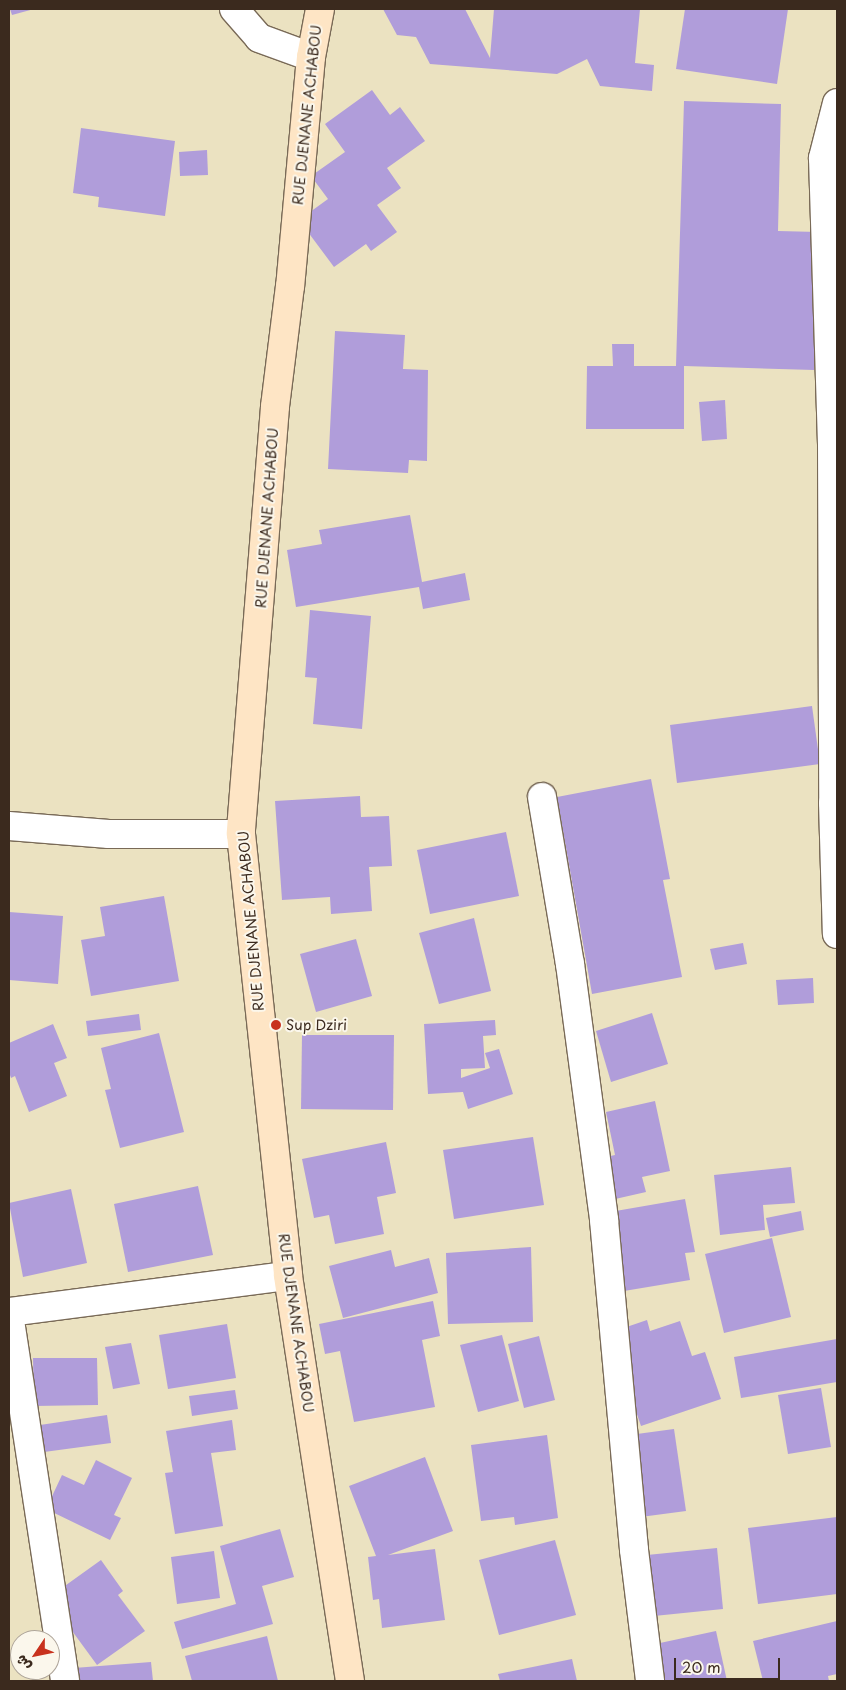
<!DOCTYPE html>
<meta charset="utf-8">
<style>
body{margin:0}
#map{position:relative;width:846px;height:1690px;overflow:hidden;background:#ebe2c1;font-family:"Playpen Sans","Playpen Sans Arabic",sans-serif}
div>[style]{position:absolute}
.building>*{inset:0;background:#b09dda}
.roads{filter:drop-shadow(1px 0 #796a57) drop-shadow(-1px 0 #796a57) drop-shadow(0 1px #796a57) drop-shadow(0 -1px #796a57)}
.minor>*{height:28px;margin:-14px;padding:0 14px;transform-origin:14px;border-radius:14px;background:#fff}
.secondary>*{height:28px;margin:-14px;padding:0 14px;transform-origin:14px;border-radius:14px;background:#fee5c5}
.dots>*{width:14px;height:14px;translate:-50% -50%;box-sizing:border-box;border:2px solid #fbf7ec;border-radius:50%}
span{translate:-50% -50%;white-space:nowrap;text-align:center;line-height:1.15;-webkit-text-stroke:4px #fbf7ec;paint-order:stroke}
.street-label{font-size:14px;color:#3b2a1e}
.poi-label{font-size:14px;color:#3b2a1e}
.left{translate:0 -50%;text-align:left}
.frame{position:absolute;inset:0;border:10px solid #3b2a1e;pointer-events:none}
.north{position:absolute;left:10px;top:1630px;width:50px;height:50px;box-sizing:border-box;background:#fbf7ec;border:1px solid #aea59a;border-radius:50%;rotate:236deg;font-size:14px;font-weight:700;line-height:20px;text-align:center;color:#3b2a1e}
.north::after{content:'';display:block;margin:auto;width:18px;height:22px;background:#c8321e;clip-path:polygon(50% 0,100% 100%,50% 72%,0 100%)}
.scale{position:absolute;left:674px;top:1658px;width:106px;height:22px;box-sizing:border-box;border:2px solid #3b2a1e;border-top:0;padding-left:6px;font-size:15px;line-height:18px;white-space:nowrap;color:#3b2a1e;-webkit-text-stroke:4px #fbf7ec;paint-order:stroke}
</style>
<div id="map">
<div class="building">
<div style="clip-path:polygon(10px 9px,34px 9px,12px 15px)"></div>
<div style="clip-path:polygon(383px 9px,465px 9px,490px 58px,494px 9px,640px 9px,635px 63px,654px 65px,652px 91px,600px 86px,587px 59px,557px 74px,430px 64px,416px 37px,397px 35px)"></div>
<div style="clip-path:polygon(685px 9px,788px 9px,777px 84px,676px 69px)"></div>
<div style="clip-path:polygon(372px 90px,390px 115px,400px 107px,425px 141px,387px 168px,401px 188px,377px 205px,397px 232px,371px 251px,366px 244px,334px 267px,299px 220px,328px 199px,311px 176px,345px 152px,325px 124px)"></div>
<div style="clip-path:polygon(684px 101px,781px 104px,778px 231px,818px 232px,814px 370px,684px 366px,684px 429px,586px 429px,587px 366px,613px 366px,612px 344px,634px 344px,634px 366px,676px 366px)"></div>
<div style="clip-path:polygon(81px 128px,175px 141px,165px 216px,98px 207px,99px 197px,73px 193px)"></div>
<div style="clip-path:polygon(207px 150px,208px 175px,180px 176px,179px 152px)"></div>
<div style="clip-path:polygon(335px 331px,405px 335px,403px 369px,428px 370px,427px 461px,409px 460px,408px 473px,328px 469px)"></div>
<div style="clip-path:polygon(725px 400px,727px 439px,702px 441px,699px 402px)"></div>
<div style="clip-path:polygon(410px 515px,422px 582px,465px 573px,470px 600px,423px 609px,419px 587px,296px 607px,287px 550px,322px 544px,319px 530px)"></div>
<div style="clip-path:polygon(310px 610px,371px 616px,362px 729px,313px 724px,317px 678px,305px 677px)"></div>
<div style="clip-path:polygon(812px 706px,820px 764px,677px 783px,670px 725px)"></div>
<div style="clip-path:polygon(651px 779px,670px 879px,663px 880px,682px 977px,592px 994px,557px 797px)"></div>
<div style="clip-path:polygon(360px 796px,361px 817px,389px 816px,392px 866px,369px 867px,372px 911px,331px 914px,330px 897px,282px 900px,275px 801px)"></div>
<div style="clip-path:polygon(506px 832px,519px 896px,430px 914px,417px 850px)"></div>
<div style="clip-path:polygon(164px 896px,179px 981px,91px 996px,81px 940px,105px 936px,100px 907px)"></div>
<div style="clip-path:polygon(9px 912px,63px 916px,58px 984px,9px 980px)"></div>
<div style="clip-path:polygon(474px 918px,491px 991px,439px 1004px,419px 933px)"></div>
<div style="clip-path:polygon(356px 939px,372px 996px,316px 1012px,300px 954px)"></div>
<div style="clip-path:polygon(743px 943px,747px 964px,715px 970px,710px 949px)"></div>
<div style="clip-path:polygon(813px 978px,814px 1003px,778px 1005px,776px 980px)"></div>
<div style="clip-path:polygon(652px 1013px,668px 1064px,611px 1082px,596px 1031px)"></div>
<div style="clip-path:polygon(139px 1014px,141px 1030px,88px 1036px,86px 1021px)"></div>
<div style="clip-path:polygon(495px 1020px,496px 1035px,483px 1036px,485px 1068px,461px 1069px,461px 1078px,490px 1068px,485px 1053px,499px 1049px,513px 1094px,468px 1109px,463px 1092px,428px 1094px,424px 1024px)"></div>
<div style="clip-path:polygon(53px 1024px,67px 1058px,54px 1063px,67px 1096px,29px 1112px,15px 1076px,11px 1078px,9px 1072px,9px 1043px)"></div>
<div style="clip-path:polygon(159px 1033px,184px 1132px,120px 1148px,105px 1090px,111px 1089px,101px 1048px)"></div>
<div style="clip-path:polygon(302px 1035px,394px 1035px,393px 1110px,301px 1109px)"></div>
<div style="clip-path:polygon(655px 1101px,670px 1171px,642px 1177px,646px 1192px,602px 1202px,592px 1160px,615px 1155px,606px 1112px)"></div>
<div style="clip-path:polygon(533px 1137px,544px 1205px,454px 1219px,443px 1150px)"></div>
<div style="clip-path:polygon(386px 1142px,396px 1193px,377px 1197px,384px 1234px,335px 1244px,329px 1215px,314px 1218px,302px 1159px)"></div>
<div style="clip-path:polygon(791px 1167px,795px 1203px,763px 1205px,765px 1230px,720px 1235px,714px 1175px)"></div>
<div style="clip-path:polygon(198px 1186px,213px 1255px,128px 1272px,114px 1204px)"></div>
<div style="clip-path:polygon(71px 1189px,87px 1263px,23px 1277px,9px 1203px)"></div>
<div style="clip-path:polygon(685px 1199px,695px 1252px,685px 1253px,690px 1280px,618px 1292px,604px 1213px)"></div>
<div style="clip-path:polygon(801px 1211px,804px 1230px,770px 1237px,766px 1218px)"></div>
<div style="clip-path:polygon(772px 1238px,791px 1317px,724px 1333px,705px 1254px)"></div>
<div style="clip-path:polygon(531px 1247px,533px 1322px,448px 1324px,446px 1253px)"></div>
<div style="clip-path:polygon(391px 1250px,395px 1267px,429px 1258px,438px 1293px,343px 1318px,329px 1266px)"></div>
<div style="clip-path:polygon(433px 1301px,440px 1336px,422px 1340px,435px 1407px,354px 1422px,340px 1351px,325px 1354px,319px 1324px)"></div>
<div style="clip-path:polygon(647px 1320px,650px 1331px,680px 1321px,692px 1356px,705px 1352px,721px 1399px,641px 1426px,609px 1333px)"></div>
<div style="clip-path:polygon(227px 1324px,236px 1378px,168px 1389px,159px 1335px)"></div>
<div style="clip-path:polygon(502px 1335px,519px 1401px,478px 1412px,460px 1345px)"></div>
<div style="clip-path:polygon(539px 1336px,555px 1400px,524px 1408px,508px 1344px)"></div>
<div style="clip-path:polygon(837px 1339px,837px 1382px,741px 1398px,734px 1357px)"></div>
<div style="clip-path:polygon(131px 1343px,140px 1384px,113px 1389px,105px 1347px)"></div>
<div style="clip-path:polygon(33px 1358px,97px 1358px,98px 1405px,34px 1406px)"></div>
<div style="clip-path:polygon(821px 1388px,831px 1447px,788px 1454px,778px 1395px)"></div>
<div style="clip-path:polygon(235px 1390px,238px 1409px,192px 1416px,189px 1396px)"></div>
<div style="clip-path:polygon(107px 1415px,111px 1443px,44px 1452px,40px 1425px)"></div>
<div style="clip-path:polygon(232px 1420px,236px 1450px,211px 1453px,223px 1526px,175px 1534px,165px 1473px,173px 1472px,166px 1431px)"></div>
<div style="clip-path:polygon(674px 1429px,686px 1511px,633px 1518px,622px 1436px)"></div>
<div style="clip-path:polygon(547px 1435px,558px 1518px,515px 1525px,514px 1517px,481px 1521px,471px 1445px)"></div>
<div style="clip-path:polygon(425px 1457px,453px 1531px,388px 1555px,435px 1549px,445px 1620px,382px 1628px,379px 1599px,373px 1600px,368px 1557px,376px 1556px,349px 1486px)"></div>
<div style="clip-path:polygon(96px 1460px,132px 1478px,114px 1515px,121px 1518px,110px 1540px,46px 1509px,62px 1475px,84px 1485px)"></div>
<div style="clip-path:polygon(837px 1517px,837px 1594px,758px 1604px,748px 1528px)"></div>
<div style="clip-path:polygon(280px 1529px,294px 1577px,262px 1586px,273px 1624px,182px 1649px,174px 1622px,236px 1604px,220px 1546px)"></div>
<div style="clip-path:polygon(555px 1540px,576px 1615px,499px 1635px,479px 1560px)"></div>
<div style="clip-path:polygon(717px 1548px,723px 1609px,654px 1616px,647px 1555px)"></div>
<div style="clip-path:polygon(214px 1551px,220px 1598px,177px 1604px,171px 1557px)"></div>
<div style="clip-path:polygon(101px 1560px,123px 1591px,118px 1595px,145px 1631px,97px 1665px,48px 1598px)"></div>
<div style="clip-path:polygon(837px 1621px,837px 1674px,828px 1676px,829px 1681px,763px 1681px,753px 1641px)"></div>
<div style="clip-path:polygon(716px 1631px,727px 1681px,654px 1681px,646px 1646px)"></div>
<div style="clip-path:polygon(267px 1636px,278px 1681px,192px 1681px,185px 1656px)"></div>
<div style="clip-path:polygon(572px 1659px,577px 1681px,500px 1681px,498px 1674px)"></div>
<div style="clip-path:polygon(151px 1662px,153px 1681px,75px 1681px,74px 1668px)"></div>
</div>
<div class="roads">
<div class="minor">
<div style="left:234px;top:9px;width:38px;rotate:49deg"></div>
<div style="left:259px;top:38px;width:55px;rotate:20.1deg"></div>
<div style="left:837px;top:103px;width:57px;rotate:104.3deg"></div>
<div style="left:823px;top:158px;width:286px;rotate:88.2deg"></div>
<div style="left:832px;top:444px;width:359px;rotate:89.8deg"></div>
<div style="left:833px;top:803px;width:131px;rotate:88.3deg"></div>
<div style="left:542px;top:797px;width:169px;rotate:80.5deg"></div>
<div style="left:570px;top:964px;width:258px;rotate:82.4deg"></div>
<div style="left:604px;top:1220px;width:331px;rotate:84.8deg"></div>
<div style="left:634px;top:1550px;width:132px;rotate:83deg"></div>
<div style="left:9px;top:826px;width:100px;rotate:4.6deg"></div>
<div style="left:109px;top:834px;width:132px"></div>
<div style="left:9px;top:1312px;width:281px;rotate:-7.4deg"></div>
<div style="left:9px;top:1314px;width:371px;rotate:81.3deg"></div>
</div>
<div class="secondary">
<div style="left:320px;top:9px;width:49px;rotate:100.6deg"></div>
<div style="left:311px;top:57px;width:230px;rotate:95.2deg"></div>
<div style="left:290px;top:286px;width:122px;rotate:97.1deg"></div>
<div style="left:275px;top:407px;width:428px;rotate:94.6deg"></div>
<div style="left:241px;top:834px;width:444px;rotate:83.9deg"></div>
<div style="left:288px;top:1276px;width:410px;rotate:81.3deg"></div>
</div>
</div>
<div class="dots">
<div style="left:276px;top:1025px;background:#c8321e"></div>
</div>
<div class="street-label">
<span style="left:307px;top:115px;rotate:-84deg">RUE DJENANE ACHABOU</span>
<span style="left:267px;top:518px;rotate:-86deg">RUE DJENANE ACHABOU</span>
<span style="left:251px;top:921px;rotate:-95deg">RUE DJENANE ACHABOU</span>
<span style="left:296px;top:1323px;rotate:82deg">RUE DJENANE ACHABOU</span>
</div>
<div class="poi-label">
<span class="left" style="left:286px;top:1025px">Sup Dziri</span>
</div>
<div class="frame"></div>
<div class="north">ش</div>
<div class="scale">20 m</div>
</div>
